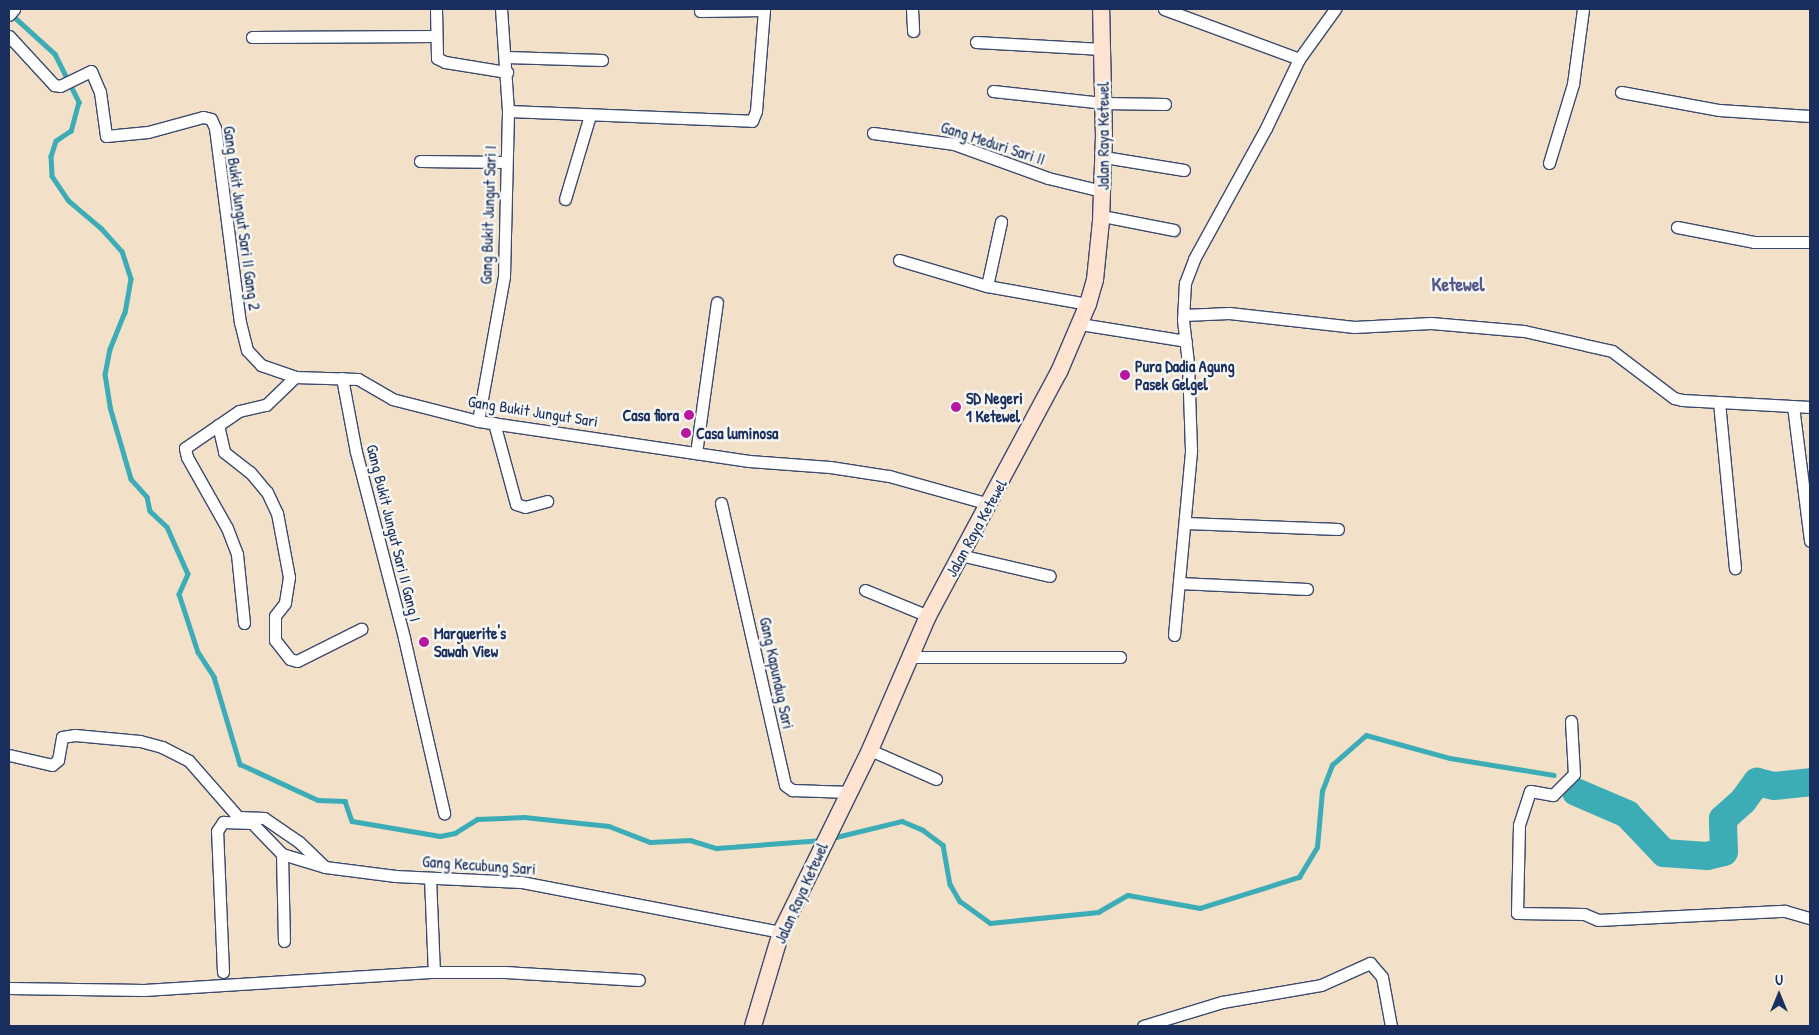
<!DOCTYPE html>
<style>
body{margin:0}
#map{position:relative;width:1819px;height:1035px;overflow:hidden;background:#f2e1c8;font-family:"Patrick Hand",sans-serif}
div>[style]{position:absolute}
.stream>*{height:4.5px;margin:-2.25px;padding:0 2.25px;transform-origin:2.25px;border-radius:2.25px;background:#3cadb6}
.river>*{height:28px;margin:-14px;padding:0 14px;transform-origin:14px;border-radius:14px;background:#3cadb6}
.roads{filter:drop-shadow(1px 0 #3b4a6e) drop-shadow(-1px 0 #3b4a6e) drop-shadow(0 1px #3b4a6e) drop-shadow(0 -1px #3b4a6e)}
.street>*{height:11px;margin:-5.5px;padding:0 5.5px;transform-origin:5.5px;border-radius:5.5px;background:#fff}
.secondary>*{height:16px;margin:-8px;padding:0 8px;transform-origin:8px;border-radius:8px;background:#fee3d1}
.dots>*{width:14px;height:14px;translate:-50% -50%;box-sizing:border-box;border:2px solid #f6f6f2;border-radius:50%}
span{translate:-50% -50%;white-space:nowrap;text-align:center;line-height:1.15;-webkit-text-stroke:5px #f6f6f2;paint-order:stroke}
.street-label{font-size:16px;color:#1b2f5e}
.poi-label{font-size:16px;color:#1b2f5e;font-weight:700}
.left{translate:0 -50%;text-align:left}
.right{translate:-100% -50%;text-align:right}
.quarter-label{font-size:19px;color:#56588c;font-weight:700}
.frame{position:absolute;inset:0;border:10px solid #1b2f5e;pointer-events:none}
.north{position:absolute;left:1754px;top:970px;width:50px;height:50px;-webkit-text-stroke:4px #f6f6f2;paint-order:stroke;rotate:0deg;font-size:14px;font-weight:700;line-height:20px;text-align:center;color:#1b2f5e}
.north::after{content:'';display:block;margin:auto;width:18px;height:22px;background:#1b2f5e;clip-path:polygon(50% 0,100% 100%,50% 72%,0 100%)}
</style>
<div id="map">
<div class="stream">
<div style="left:10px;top:13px;width:61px;rotate:42.3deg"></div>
<div style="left:55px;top:54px;width:54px;rotate:63.4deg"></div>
<div style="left:79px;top:102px;width:30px;rotate:105deg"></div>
<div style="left:71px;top:131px;width:18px;rotate:146deg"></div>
<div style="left:56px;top:141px;width:16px;rotate:108deg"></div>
<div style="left:51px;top:156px;width:20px;rotate:87deg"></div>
<div style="left:52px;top:176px;width:30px;rotate:56deg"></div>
<div style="left:69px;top:201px;width:42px;rotate:40.2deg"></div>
<div style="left:101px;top:228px;width:31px;rotate:48deg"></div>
<div style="left:122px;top:251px;width:29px;rotate:72deg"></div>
<div style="left:131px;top:279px;width:34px;rotate:100deg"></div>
<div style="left:125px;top:312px;width:40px;rotate:112deg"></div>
<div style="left:110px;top:349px;width:25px;rotate:101deg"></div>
<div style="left:105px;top:374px;width:33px;rotate:81deg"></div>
<div style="left:110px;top:407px;width:75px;rotate:73.7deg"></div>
<div style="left:131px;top:479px;width:24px;rotate:48deg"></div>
<div style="left:147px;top:497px;width:14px;rotate:78deg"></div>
<div style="left:150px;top:511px;width:23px;rotate:43deg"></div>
<div style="left:167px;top:527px;width:51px;rotate:65.9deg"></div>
<div style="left:188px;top:574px;width:22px;rotate:114deg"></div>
<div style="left:179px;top:594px;width:61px;rotate:71.9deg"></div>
<div style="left:198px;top:652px;width:30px;rotate:57deg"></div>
<div style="left:214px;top:677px;width:91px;rotate:73.4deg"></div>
<div style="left:240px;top:764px;width:86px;rotate:24.8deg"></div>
<div style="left:318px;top:800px;width:27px;rotate:2deg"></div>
<div style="left:345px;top:801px;width:21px;rotate:71deg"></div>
<div style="left:352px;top:821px;width:89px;rotate:9.7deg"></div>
<div style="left:440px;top:836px;width:15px;rotate:-11deg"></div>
<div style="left:455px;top:833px;width:26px;rotate:-32deg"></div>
<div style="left:477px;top:819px;width:47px;rotate:-2.4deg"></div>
<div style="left:524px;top:817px;width:85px;rotate:6deg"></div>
<div style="left:609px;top:826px;width:44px;rotate:21.3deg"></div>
<div style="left:650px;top:842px;width:40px;rotate:-2.9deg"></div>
<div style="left:690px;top:840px;width:28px;rotate:17deg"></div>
<div style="left:717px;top:848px;width:105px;rotate:-4.4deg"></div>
<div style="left:832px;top:838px;width:72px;rotate:-13.7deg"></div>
<div style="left:902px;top:821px;width:23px;rotate:23deg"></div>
<div style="left:923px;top:830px;width:25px;rotate:37deg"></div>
<div style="left:943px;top:845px;width:40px;rotate:80deg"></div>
<div style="left:950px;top:884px;width:20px;rotate:60deg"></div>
<div style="left:960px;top:901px;width:37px;rotate:36deg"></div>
<div style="left:990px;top:923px;width:109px;rotate:-5.8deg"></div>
<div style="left:1098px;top:912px;width:34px;rotate:-30deg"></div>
<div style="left:1128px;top:895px;width:73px;rotate:10.2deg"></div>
<div style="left:1200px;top:908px;width:104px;rotate:-17.4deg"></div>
<div style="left:1299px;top:877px;width:35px;rotate:-59deg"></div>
<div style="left:1317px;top:847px;width:56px;rotate:-84.9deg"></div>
<div style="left:1322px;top:791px;width:28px;rotate:-69deg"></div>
<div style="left:1332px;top:765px;width:45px;rotate:-41.4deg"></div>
<div style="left:1366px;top:735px;width:87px;rotate:15.3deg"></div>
<div style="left:1450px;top:758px;width:105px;rotate:9.3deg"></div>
</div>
<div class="river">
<div style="left:1576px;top:792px;width:56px;rotate:23.3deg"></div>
<div style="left:1627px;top:814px;width:54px;rotate:46.5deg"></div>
<div style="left:1664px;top:853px;width:43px;rotate:4deg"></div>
<div style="left:1707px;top:856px;width:17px;rotate:-13deg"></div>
<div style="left:1724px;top:852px;width:33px;rotate:-92deg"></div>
<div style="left:1723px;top:819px;width:27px;rotate:-42deg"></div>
<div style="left:1743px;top:801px;width:24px;rotate:-54deg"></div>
<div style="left:1757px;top:782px;width:17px;rotate:13deg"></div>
<div style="left:1774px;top:786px;width:36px;rotate:-6deg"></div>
</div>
<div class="roads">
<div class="street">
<div style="left:436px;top:9px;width:49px;rotate:88.8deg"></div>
<div style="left:437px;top:58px;width:9px;rotate:27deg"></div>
<div style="left:445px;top:62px;width:63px;rotate:9.2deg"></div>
<div style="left:912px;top:9px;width:22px;rotate:87deg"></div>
<div style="left:1164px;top:9px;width:144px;rotate:20.3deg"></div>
<div style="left:9px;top:15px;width:8px;rotate:-50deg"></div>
<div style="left:9px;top:36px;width:67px;rotate:47.4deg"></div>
<div style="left:54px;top:85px;width:6px;rotate:9deg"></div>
<div style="left:60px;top:86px;width:34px;rotate:-26deg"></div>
<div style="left:91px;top:71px;width:23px;rotate:67deg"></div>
<div style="left:100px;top:92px;width:44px;rotate:82.2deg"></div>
<div style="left:106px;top:136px;width:42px;rotate:-5.4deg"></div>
<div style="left:148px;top:132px;width:57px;rotate:-15.3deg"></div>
<div style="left:203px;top:117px;width:8px;rotate:14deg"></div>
<div style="left:211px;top:119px;width:10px;rotate:66deg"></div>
<div style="left:215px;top:128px;width:196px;rotate:82.7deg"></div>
<div style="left:240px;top:322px;width:29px;rotate:76deg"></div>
<div style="left:247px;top:350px;width:21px;rotate:47deg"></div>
<div style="left:261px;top:365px;width:36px;rotate:19deg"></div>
<div style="left:295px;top:377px;width:63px;rotate:1.8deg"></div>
<div style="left:358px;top:379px;width:39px;rotate:30deg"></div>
<div style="left:392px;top:399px;width:89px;rotate:14.3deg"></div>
<div style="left:478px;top:421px;width:274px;rotate:8.4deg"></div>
<div style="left:749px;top:461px;width:81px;rotate:4.2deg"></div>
<div style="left:830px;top:467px;width:60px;rotate:8.7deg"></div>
<div style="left:889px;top:476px;width:104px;rotate:15.6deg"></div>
<div style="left:252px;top:37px;width:184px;rotate:-0.3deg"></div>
<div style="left:976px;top:42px;width:126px;rotate:3.2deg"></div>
<div style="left:506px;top:57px;width:96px;rotate:1.8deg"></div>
<div style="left:993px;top:91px;width:112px;rotate:6.2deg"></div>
<div style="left:1104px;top:103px;width:61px;rotate:0.9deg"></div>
<div style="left:1621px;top:92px;width:100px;rotate:10.4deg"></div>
<div style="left:1719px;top:110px;width:91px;rotate:3.8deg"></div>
<div style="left:508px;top:111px;width:244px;rotate:2.3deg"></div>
<div style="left:752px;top:121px;width:11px;rotate:-68deg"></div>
<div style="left:756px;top:111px;width:101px;rotate:-85.5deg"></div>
<div style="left:764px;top:10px;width:64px;rotate:179.1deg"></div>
<div style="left:873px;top:133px;width:82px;rotate:7.7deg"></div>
<div style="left:954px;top:144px;width:100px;rotate:19.9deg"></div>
<div style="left:1048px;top:178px;width:56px;rotate:13.5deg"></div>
<div style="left:1104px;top:157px;width:81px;rotate:9.2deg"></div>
<div style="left:420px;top:161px;width:86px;rotate:0.7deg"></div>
<div style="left:1549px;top:163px;width:83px;rotate:-73.1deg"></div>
<div style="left:1573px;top:84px;width:76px;rotate:-82.4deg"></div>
<div style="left:565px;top:199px;width:88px;rotate:-73.4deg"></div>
<div style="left:1102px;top:216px;width:73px;rotate:11deg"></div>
<div style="left:1677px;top:227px;width:78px;rotate:11deg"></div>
<div style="left:1754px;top:242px;width:56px"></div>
<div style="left:899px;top:260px;width:92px;rotate:16.5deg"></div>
<div style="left:987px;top:286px;width:103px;rotate:10.1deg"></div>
<div style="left:987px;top:286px;width:66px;rotate:-77.7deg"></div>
<div style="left:1184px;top:315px;width:45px;rotate:-2.5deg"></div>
<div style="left:1229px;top:313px;width:126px;rotate:6.4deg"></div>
<div style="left:1354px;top:327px;width:77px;rotate:-3deg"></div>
<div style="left:1431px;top:323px;width:93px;rotate:4.9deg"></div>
<div style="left:1524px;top:331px;width:90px;rotate:12.8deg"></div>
<div style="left:1612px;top:351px;width:78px;rotate:37.2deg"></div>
<div style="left:1674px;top:398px;width:8px;rotate:14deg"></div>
<div style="left:1682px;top:400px;width:128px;rotate:3.1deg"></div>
<div style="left:1080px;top:324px;width:107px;rotate:9.1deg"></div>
<div style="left:342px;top:378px;width:75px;rotate:79.3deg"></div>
<div style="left:356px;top:452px;width:192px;rotate:75.5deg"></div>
<div style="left:404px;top:638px;width:180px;rotate:77.1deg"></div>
<div style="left:1719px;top:402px;width:167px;rotate:84.5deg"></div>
<div style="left:1793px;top:406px;width:136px;rotate:82.8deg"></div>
<div style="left:478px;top:421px;width:147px;rotate:-79.8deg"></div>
<div style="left:504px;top:276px;width:165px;rotate:-88.6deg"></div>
<div style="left:508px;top:111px;width:102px;rotate:-93.9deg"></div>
<div style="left:494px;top:423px;width:84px;rotate:74.8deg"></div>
<div style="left:516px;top:504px;width:9px;rotate:18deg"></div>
<div style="left:525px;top:507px;width:23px;rotate:-15deg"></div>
<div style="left:218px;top:425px;width:28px;rotate:77deg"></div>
<div style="left:224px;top:452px;width:33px;rotate:38deg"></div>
<div style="left:250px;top:472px;width:26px;rotate:50deg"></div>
<div style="left:267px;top:492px;width:23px;rotate:65deg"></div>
<div style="left:277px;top:513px;width:65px;rotate:79.4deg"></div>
<div style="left:289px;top:577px;width:26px;rotate:99deg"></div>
<div style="left:285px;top:603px;width:16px;rotate:128deg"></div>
<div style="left:275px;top:616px;width:24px;rotate:90deg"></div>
<div style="left:275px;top:640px;width:24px;rotate:52deg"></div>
<div style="left:290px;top:659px;width:7px;rotate:16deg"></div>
<div style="left:297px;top:661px;width:72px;rotate:-26.6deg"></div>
<div style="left:696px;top:453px;width:152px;rotate:-82.1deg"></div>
<div style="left:721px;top:503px;width:289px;rotate:77.2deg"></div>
<div style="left:785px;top:785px;width:9px;rotate:36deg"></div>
<div style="left:792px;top:790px;width:58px;rotate:2deg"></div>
<div style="left:1186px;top:523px;width:152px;rotate:2.3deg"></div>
<div style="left:960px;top:555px;width:92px;rotate:13.1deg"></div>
<div style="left:1179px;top:583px;width:128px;rotate:2.7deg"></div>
<div style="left:865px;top:590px;width:68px;rotate:22.4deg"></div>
<div style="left:244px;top:623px;width:69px;rotate:-95.8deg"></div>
<div style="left:237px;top:554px;width:28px;rotate:-111deg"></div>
<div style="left:227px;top:528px;width:81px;rotate:-119.4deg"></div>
<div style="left:187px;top:457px;width:9px;rotate:-103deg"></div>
<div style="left:185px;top:448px;width:65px;rotate:-34.4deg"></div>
<div style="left:239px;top:411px;width:28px;rotate:-13deg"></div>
<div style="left:266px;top:405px;width:40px;rotate:-44deg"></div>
<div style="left:1174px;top:635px;width:186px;rotate:-84.7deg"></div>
<div style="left:1191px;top:450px;width:87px;rotate:-92deg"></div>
<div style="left:1188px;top:363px;width:43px;rotate:-96.6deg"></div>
<div style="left:1183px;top:320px;width:37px;rotate:-87deg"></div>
<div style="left:1185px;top:283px;width:26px;rotate:-69deg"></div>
<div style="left:1194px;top:259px;width:149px;rotate:-61.2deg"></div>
<div style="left:1266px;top:128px;width:76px;rotate:-64.4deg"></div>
<div style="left:1299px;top:59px;width:62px;rotate:-54.2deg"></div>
<div style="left:909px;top:657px;width:211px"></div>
<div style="left:1571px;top:721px;width:53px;rotate:86.8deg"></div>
<div style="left:1574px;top:774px;width:30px;rotate:135deg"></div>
<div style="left:1553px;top:795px;width:23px;rotate:-170deg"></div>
<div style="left:1530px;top:791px;width:36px;rotate:108deg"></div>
<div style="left:1519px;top:825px;width:88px;rotate:91.3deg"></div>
<div style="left:1517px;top:913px;width:67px;rotate:0.9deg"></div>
<div style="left:1584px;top:914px;width:15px;rotate:23deg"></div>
<div style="left:1598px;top:920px;width:187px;rotate:-2.8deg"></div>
<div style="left:1785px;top:911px;width:26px;rotate:16deg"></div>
<div style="left:870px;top:750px;width:72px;rotate:23.7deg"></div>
<div style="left:9px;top:755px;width:44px;rotate:13.1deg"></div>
<div style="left:52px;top:765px;width:8px;rotate:-40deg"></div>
<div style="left:58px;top:760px;width:23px;rotate:-80deg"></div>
<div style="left:62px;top:737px;width:13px;rotate:-9deg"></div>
<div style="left:75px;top:735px;width:65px;rotate:5.3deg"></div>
<div style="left:140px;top:741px;width:23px;rotate:15deg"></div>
<div style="left:162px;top:747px;width:30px;rotate:27deg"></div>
<div style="left:189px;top:761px;width:74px;rotate:48.8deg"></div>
<div style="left:238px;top:817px;width:26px;rotate:2deg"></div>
<div style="left:264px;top:818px;width:42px;rotate:34.4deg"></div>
<div style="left:299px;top:842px;width:36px;rotate:44deg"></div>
<div style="left:282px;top:854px;width:87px;rotate:88.7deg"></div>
<div style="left:430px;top:878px;width:94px;rotate:87.6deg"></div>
<div style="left:223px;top:972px;width:141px;rotate:-92.4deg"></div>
<div style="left:217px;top:831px;width:11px;rotate:-56deg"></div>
<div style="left:223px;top:822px;width:29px;rotate:2deg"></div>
<div style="left:252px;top:823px;width:43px;rotate:45.9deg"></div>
<div style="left:282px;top:854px;width:45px;rotate:16.8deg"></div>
<div style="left:325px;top:867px;width:71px;rotate:7.3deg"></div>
<div style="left:395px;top:876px;width:126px;rotate:2.7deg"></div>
<div style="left:521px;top:882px;width:265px;rotate:10.9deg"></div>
<div style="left:9px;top:988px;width:135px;rotate:0.8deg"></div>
<div style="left:144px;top:990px;width:291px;rotate:-3.6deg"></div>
<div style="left:434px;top:972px;width:71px"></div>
<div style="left:505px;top:972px;width:134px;rotate:3.4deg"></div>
<div style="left:1143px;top:1026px;width:83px;rotate:-16.9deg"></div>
<div style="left:1222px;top:1002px;width:100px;rotate:-9.7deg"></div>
<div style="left:1321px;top:985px;width:54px;rotate:-24.2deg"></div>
<div style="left:1370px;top:963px;width:18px;rotate:49deg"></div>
<div style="left:1382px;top:977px;width:50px;rotate:79.6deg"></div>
</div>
<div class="secondary">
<div style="left:753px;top:1026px;width:98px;rotate:-73.4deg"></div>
<div style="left:781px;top:932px;width:203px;rotate:-63.9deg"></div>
<div style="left:870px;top:750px;width:146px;rotate:-66.6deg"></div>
<div style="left:928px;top:616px;width:277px;rotate:-61.8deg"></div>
<div style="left:1059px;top:372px;width:74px;rotate:-66.9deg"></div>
<div style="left:1088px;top:304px;width:25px;rotate:-74deg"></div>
<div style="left:1095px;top:280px;width:59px;rotate:-84.2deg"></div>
<div style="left:1101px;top:221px;width:84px;rotate:-88deg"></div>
<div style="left:1104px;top:137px;width:128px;rotate:-91.3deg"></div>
</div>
</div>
<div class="dots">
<div style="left:1125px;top:375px;background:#b5179e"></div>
<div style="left:956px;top:407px;background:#b5179e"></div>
<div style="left:689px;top:415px;background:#b5179e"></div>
<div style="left:686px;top:433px;background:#b5179e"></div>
<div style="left:424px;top:642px;background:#b5179e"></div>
</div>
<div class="street-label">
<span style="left:1103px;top:136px;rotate:-90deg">Jalan Raya Ketewel</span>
<span style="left:993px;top:143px;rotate:18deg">Gang Meduri Sari II</span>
<span style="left:488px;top:215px;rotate:-88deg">Gang Bukit Jungut Sari I</span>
<span style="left:242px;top:218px;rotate:82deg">Gang Bukit Jungut Sari II Gang 2</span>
<span style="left:533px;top:411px;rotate:9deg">Gang Bukit Jungut Sari</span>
<span style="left:976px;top:528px;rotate:-61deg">Jalan Raya Ketewel</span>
<span style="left:394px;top:533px;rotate:76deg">Gang Bukit Jungut Sari II Gang I</span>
<span style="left:777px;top:673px;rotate:78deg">Gang Kapundug Sari</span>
<span style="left:479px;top:865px;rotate:4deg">Gang Kecubung Sari</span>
<span style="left:801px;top:893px;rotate:-66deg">Jalan Raya Ketewel</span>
</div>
<div class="poi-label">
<span class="left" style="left:1135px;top:375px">Pura Dadia Agung<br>Pasek Gelgel</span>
<span class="left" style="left:966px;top:407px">SD Negeri<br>1 Ketewel</span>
<span class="right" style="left:679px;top:415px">Casa fiora</span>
<span class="left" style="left:696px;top:433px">Casa luminosa</span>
<span class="left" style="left:434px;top:642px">Marguerite's<br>Sawah View</span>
</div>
<div class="quarter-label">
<span style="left:1458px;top:285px">Ketewel</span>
</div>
<div class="frame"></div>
<div class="north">U</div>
</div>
